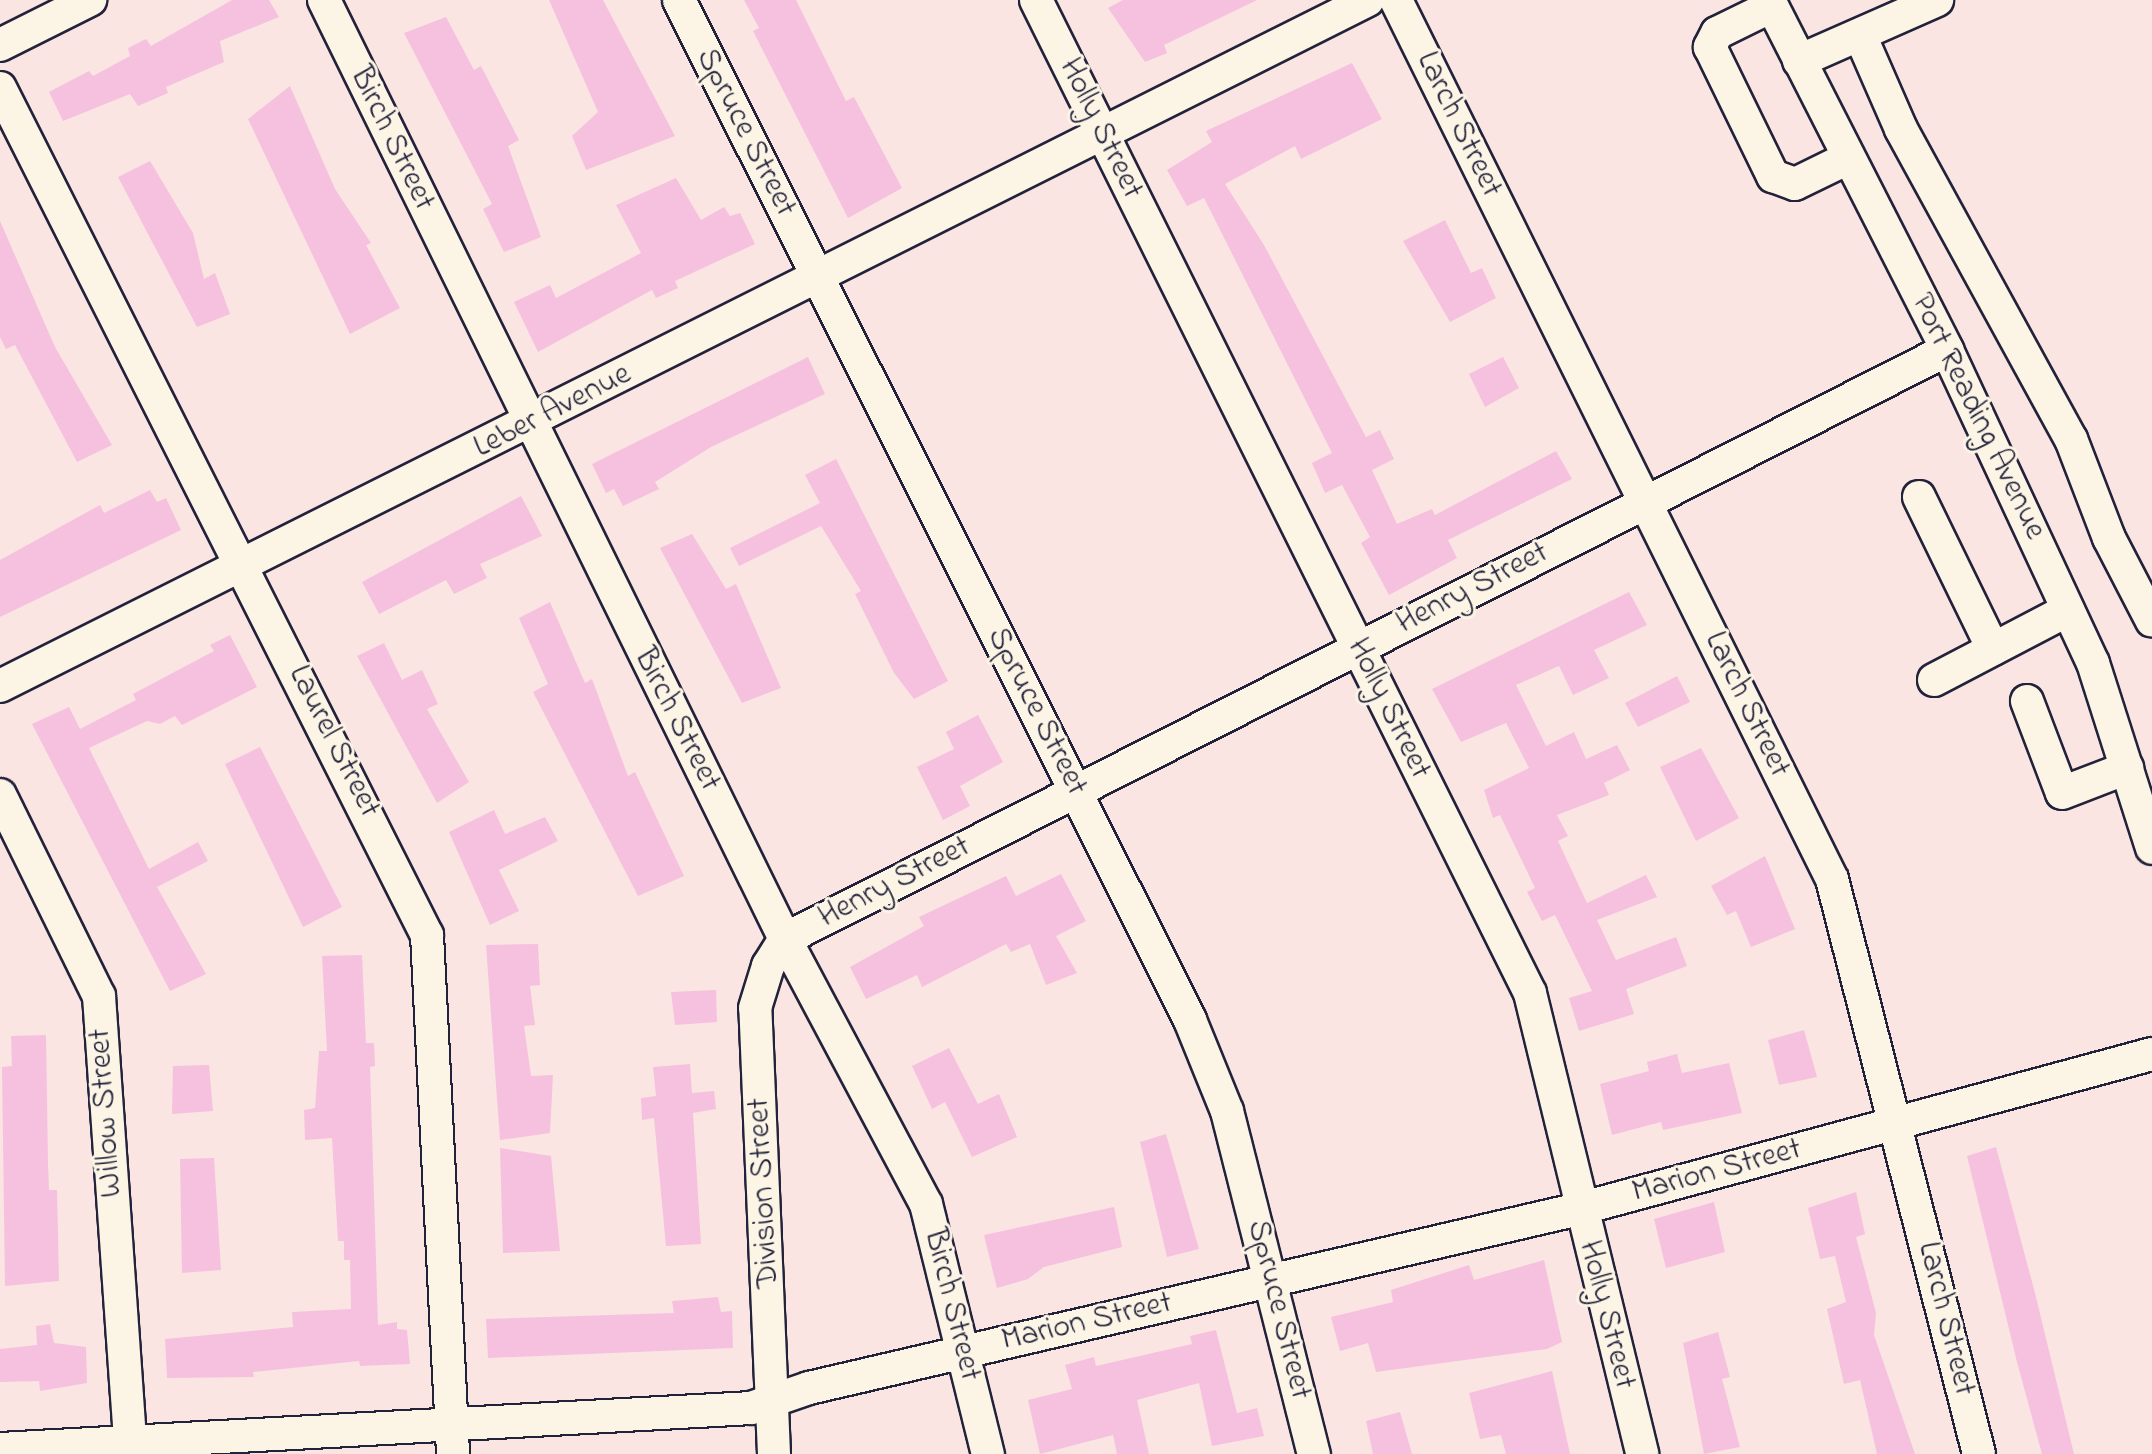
<!DOCTYPE html>
<style>
body{margin:0}
#map{position:relative;width:2152px;height:1454px;overflow:hidden;background:#fae5e3;font-family:"Indie Flower",sans-serif}
div>[style]{position:absolute}
.building>*{inset:0;background:#f6c1de}
.roads{filter:drop-shadow(2px 0 #22223b) drop-shadow(-2px 0 #22223b) drop-shadow(0 2px #22223b) drop-shadow(0 -2px #22223b)}
.minor>*{height:32px;margin:-16px;padding:0 16px;transform-origin:16px;border-radius:16px;background:#fcf5e5}
span{translate:-50% -50%;white-space:nowrap;text-align:center;line-height:1.15;-webkit-text-stroke:6px #fcf5e5;paint-order:stroke}
.street-label{font-size:32px;color:#22223b}
</style>
<div id="map">
<div class="building">
<div style="clip-path:polygon(232px 0,269px 0,279px 17px,220px 41px,224px 62px,166px 87px,168px 93px,138px 106px,130px 94px,63px 121px,49px 92px,89px 71px,93px 76px,130px 56px,128px 48px,146px 39px,151px 46px)"></div>
<div style="clip-path:polygon(549px 0,603px 0,675px 136px,586px 170px,572px 136px,598px 112px)"></div>
<div style="clip-path:polygon(744px 0,796px 0,846px 101px,854px 97px,902px 188px,848px 218px,753px 31px,759px 28px)"></div>
<div style="clip-path:polygon(1123px 0,1257px 0,1164px 45px,1167px 53px,1145px 62px,1108px 8px)"></div>
<div style="clip-path:polygon(446px 17px,474px 70px,481px 66px,519px 140px,508px 146px,541px 237px,504px 252px,483px 209px,492px 204px,404px 33px)"></div>
<div style="clip-path:polygon(1352px 63px,1382px 119px,1301px 159px,1295px 146px,1225px 184px,1264px 245px,1366px 437px,1380px 430px,1394px 459px,1372px 470px,1397px 524px,1432px 509px,1435px 515px,1556px 451px,1572px 479px,1448px 540px,1457px 558px,1389px 595px,1361px 543px,1370px 537px,1342px 485px,1325px 493px,1312px 463px,1332px 453px,1204px 198px,1187px 206px,1167px 170px,1212px 142px,1206px 131px)"></div>
<div style="clip-path:polygon(290px 86px,335px 189px,371px 243px,366px 245px,400px 308px,350px 334px,248px 119px)"></div>
<div style="clip-path:polygon(150px 161px,193px 233px,204px 279px,215px 273px,230px 314px,197px 327px,118px 177px)"></div>
<div style="clip-path:polygon(676px 178px,701px 220px,724px 207px,730px 216px,740px 213px,755px 244px,675px 281px,678px 288px,656px 298px,652px 290px,538px 352px,514px 302px,550px 285px,556px 298px,641px 253px,616px 205px)"></div>
<div style="clip-path:polygon(1445px 220px,1471px 273px,1482px 268px,1496px 298px,1450px 322px,1403px 241px)"></div>
<div style="clip-path:polygon(0 221px,55px 347px,112px 445px,77px 462px,15px 345px,6px 349px,0 337px)"></div>
<div style="clip-path:polygon(808px 357px,825px 394px,711px 447px,655px 482px,659px 489px,623px 506px,614px 489px,606px 493px,592px 464px)"></div>
<div style="clip-path:polygon(1503px 357px,1519px 388px,1485px 407px,1469px 374px)"></div>
<div style="clip-path:polygon(836px 459px,948px 681px,914px 699px,894px 673px,855px 594px,861px 591px,821px 526px,739px 566px,730px 548px,820px 503px,805px 475px)"></div>
<div style="clip-path:polygon(150px 490px,157px 502px,166px 498px,181px 530px,0 617px,0 560px,100px 505px,104px 513px)"></div>
<div style="clip-path:polygon(521px 496px,542px 536px,480px 564px,487px 578px,454px 594px,446px 580px,379px 614px,362px 582px)"></div>
<div style="clip-path:polygon(692px 534px,726px 589px,736px 584px,781px 688px,742px 703px,660px 548px)"></div>
<div style="clip-path:polygon(1629px 592px,1647px 625px,1594px 650px,1609px 678px,1573px 695px,1559px 666px,1516px 685px,1546px 746px,1574px 732px,1586px 759px,1617px 745px,1630px 770px,1604px 783px,1609px 795px,1557px 815px,1568px 836px,1558px 841px,1587px 903px,1646px 875px,1657px 897px,1597px 920px,1616px 960px,1676px 937px,1687px 966px,1626px 989px,1634px 1014px,1579px 1031px,1569px 998px,1592px 991px,1555px 915px,1542px 921px,1527px 892px,1535px 888px,1500px 815px,1493px 818px,1484px 790px,1529px 768px,1506px 723px,1461px 742px,1432px 689px)"></div>
<div style="clip-path:polygon(550px 602px,585px 683px,592px 679px,628px 776px,635px 772px,684px 876px,638px 896px,533px 692px,548px 684px,519px 618px)"></div>
<div style="clip-path:polygon(230px 635px,257px 687px,182px 725px,175px 716px,160px 724px,147px 721px,89px 748px,149px 869px,198px 842px,208px 861px,157px 887px,206px 974px,170px 991px,32px 724px,69px 707px,80px 729px,136px 700px,133px 694px,214px 651px,210px 645px)"></div>
<div style="clip-path:polygon(384px 643px,402px 680px,422px 670px,438px 704px,427px 709px,469px 782px,437px 803px,357px 656px)"></div>
<div style="clip-path:polygon(1677px 676px,1690px 702px,1638px 727px,1625px 703px)"></div>
<div style="clip-path:polygon(978px 715px,1003px 762px,960px 786px,970px 806px,943px 820px,917px 767px,954px 749px,946px 732px)"></div>
<div style="clip-path:polygon(260px 747px,342px 907px,303px 927px,225px 764px)"></div>
<div style="clip-path:polygon(1701px 748px,1739px 818px,1696px 841px,1660px 767px)"></div>
<div style="clip-path:polygon(494px 810px,505px 834px,545px 817px,558px 841px,499px 870px,519px 911px,490px 925px,449px 832px)"></div>
<div style="clip-path:polygon(1765px 856px,1795px 929px,1751px 947px,1736px 911px,1727px 915px,1711px 886px)"></div>
<div style="clip-path:polygon(1061px 874px,1086px 921px,1056px 936px,1077px 973px,1046px 985px,1030px 944px,1011px 952px,1006px 944px,922px 987px,917px 975px,866px 999px,850px 967px,924px 926px,919px 917px,1006px 876px,1016px 896px)"></div>
<div style="clip-path:polygon(538px 944px,540px 985px,530px 986px,535px 1025px,524px 1026px,531px 1076px,553px 1075px,550px 1133px,500px 1140px,486px 945px)"></div>
<div style="clip-path:polygon(362px 955px,366px 1043px,374px 1043px,375px 1066px,370px 1067px,378px 1325px,397px 1322px,397px 1329px,407px 1330px,410px 1364px,360px 1366px,359px 1361px,253px 1372px,254px 1377px,167px 1378px,165px 1339px,293px 1327px,292px 1312px,351px 1309px,350px 1260px,344px 1260px,344px 1241px,338px 1241px,332px 1138px,305px 1140px,304px 1110px,315px 1108px,319px 1051px,327px 1051px,322px 956px)"></div>
<div style="clip-path:polygon(716px 990px,717px 1022px,675px 1025px,671px 992px)"></div>
<div style="clip-path:polygon(1804px 1030px,1817px 1077px,1779px 1085px,1768px 1040px)"></div>
<div style="clip-path:polygon(46px 1035px,48px 1163px,49px 1190px,57px 1190px,59px 1281px,5px 1286px,2px 1067px,12px 1066px,11px 1036px)"></div>
<div style="clip-path:polygon(949px 1048px,978px 1104px,999px 1094px,1017px 1137px,972px 1157px,945px 1102px,932px 1109px,912px 1066px)"></div>
<div style="clip-path:polygon(1677px 1054px,1682px 1073px,1729px 1063px,1742px 1113px,1663px 1130px,1661px 1122px,1612px 1135px,1600px 1084px,1649px 1071px,1647px 1062px)"></div>
<div style="clip-path:polygon(690px 1064px,692px 1093px,714px 1091px,716px 1109px,693px 1113px,701px 1244px,666px 1246px,654px 1118px,642px 1120px,641px 1098px,656px 1096px,653px 1067px)"></div>
<div style="clip-path:polygon(209px 1065px,213px 1111px,172px 1114px,173px 1066px)"></div>
<div style="clip-path:polygon(1166px 1134px,1199px 1249px,1167px 1257px,1140px 1142px)"></div>
<div style="clip-path:polygon(1996px 1147px,2035px 1293px,2074px 1454px,2042px 1454px,2017px 1362px,1967px 1156px)"></div>
<div style="clip-path:polygon(500px 1148px,551px 1156px,560px 1251px,503px 1253px)"></div>
<div style="clip-path:polygon(214px 1158px,221px 1270px,182px 1273px,180px 1159px)"></div>
<div style="clip-path:polygon(1856px 1192px,1865px 1234px,1856px 1237px,1876px 1313px,1874px 1335px,1915px 1454px,1877px 1454px,1860px 1380px,1844px 1384px,1827px 1309px,1846px 1302px,1835px 1256px,1820px 1259px,1808px 1208px)"></div>
<div style="clip-path:polygon(1714px 1202px,1725px 1252px,1666px 1268px,1654px 1219px)"></div>
<div style="clip-path:polygon(1114px 1207px,1122px 1247px,1044px 1267px,1028px 1279px,997px 1288px,984px 1235px)"></div>
<div style="clip-path:polygon(1544px 1260px,1562px 1342px,1547px 1349px,1376px 1372px,1368px 1343px,1340px 1351px,1331px 1317px,1393px 1302px,1391px 1290px,1469px 1265px,1474px 1280px)"></div>
<div style="clip-path:polygon(718px 1297px,721px 1312px,732px 1311px,733px 1348px,488px 1358px,486px 1319px,674px 1313px,672px 1301px)"></div>
<div style="clip-path:polygon(50px 1324px,54px 1343px,86px 1347px,87px 1383px,40px 1391px,39px 1381px,0 1382px,0 1349px,37px 1345px,36px 1326px)"></div>
<div style="clip-path:polygon(1216px 1330px,1237px 1413px,1257px 1408px,1264px 1436px,1212px 1446px,1199px 1383px,1137px 1400px,1149px 1454px,1117px 1454px,1113px 1435px,1040px 1454px,1028px 1400px,1072px 1389px,1065px 1365px,1094px 1357px,1096px 1366px,1192px 1344px,1190px 1336px)"></div>
<div style="clip-path:polygon(1718px 1332px,1730px 1377px,1722px 1379px,1740px 1447px,1704px 1454px,1683px 1343px)"></div>
<div style="clip-path:polygon(1552px 1371px,1570px 1454px,1506px 1454px,1501px 1435px,1480px 1439px,1469px 1393px)"></div>
<div style="clip-path:polygon(1400px 1412px,1412px 1454px,1373px 1454px,1366px 1421px)"></div>
</div>
<div class="roads">
<div class="minor">
<div style="left:324px;top:0;width:1046px;rotate:63.85deg"></div>
<div style="left:785px;top:939px;width:300px;rotate:62deg"></div>
<div style="left:926px;top:1204px;width:258px;rotate:76.1deg"></div>
<div style="left:679px;top:0;width:1141px;rotate:63.39deg"></div>
<div style="left:1190px;top:1020px;width:98px;rotate:67.9deg"></div>
<div style="left:1227px;top:1111px;width:354px;rotate:75.8deg"></div>
<div style="left:1036px;top:0;width:1109px;rotate:63.55deg"></div>
<div style="left:1530px;top:993px;width:474px;rotate:76.3deg"></div>
<div style="left:1396px;top:0;width:981px;rotate:63.62deg"></div>
<div style="left:1832px;top:879px;width:593px;rotate:75.66deg"></div>
<div style="left:1769px;top:0;width:393px;rotate:63deg"></div>
<div style="left:1947px;top:350px;width:345px;rotate:65deg"></div>
<div style="left:2093px;top:663px;width:194px;rotate:72.3deg"></div>
<div style="left:1772px;top:6px;width:61px;rotate:153.9deg"></div>
<div style="left:1717px;top:33px;width:16px;rotate:117deg"></div>
<div style="left:1710px;top:47px;width:144px;rotate:64deg"></div>
<div style="left:1773px;top:176px;width:23px;rotate:20deg"></div>
<div style="left:1795px;top:184px;width:59px;rotate:-26.1deg"></div>
<div style="left:1860px;top:35px;width:103px;rotate:66.4deg"></div>
<div style="left:1901px;top:129px;width:354px;rotate:61.3deg"></div>
<div style="left:2071px;top:439px;width:106px;rotate:69deg"></div>
<div style="left:2109px;top:538px;width:93px;rotate:62.6deg"></div>
<div style="left:0;top:45px;width:101px;rotate:-26.6deg"></div>
<div style="left:1799px;top:61px;width:151px;rotate:-23.8deg"></div>
<div style="left:0;top:88px;width:949px;rotate:63.25deg"></div>
<div style="left:427px;top:935px;width:520px;rotate:87.13deg"></div>
<div style="left:1919px;top:497px;width:169px;rotate:64deg"></div>
<div style="left:1934px;top:680px;width:151px;rotate:-27.6deg"></div>
<div style="left:0;top:686px;width:1530px;rotate:-26.63deg"></div>
<div style="left:2027px;top:701px;width:98px;rotate:69.2deg"></div>
<div style="left:2062px;top:793px;width:70px;rotate:-21deg"></div>
<div style="left:0;top:795px;width:224px;rotate:63.8deg"></div>
<div style="left:99px;top:996px;width:459px;rotate:86deg"></div>
<div style="left:0;top:1449px;width:752px;rotate:-3.12deg"></div>
<div style="left:751px;top:1408px;width:61px;rotate:-19deg"></div>
<div style="left:809px;top:1388px;width:791px;rotate:-13.09deg"></div>
<div style="left:1579px;top:1209px;width:594px;rotate:-15.14deg"></div>
<div style="left:774px;top:1454px;width:446px;rotate:-92.4deg"></div>
<div style="left:755px;top:1008px;width:44px;rotate:-72.8deg"></div>
<div style="left:768px;top:966px;width:32px;rotate:-58deg"></div>
<div style="left:785px;top:939px;width:1303px;rotate:-26.88deg"></div>
</div>
</div>
<div class="street-label">
<span style="left:1458px;top:125px;rotate:64deg">Larch Street</span>
<span style="left:1100px;top:129px;rotate:64deg">Holly Street</span>
<span style="left:745px;top:133px;rotate:63deg">Spruce Street</span>
<span style="left:391px;top:139px;rotate:64deg">Birch Street</span>
<span style="left:553px;top:412px;rotate:-27deg">Leber Avenue</span>
<span style="left:1977px;top:417px;rotate:64deg">Port Reading Avenue</span>
<span style="left:1473px;top:589px;rotate:-27deg">Henry Street</span>
<span style="left:1746px;top:705px;rotate:64deg">Larch Street</span>
<span style="left:1388px;top:709px;rotate:64deg">Holly Street</span>
<span style="left:1036px;top:712px;rotate:63deg">Spruce Street</span>
<span style="left:676px;top:720px;rotate:63deg">Birch Street</span>
<span style="left:333px;top:742px;rotate:63deg">Laurel Street</span>
<span style="left:895px;top:883px;rotate:-27deg">Henry Street</span>
<span style="left:107px;top:1113px;rotate:-94deg">Willow Street</span>
<span style="left:1717px;top:1172px;rotate:-15deg">Marion Street</span>
<span style="left:765px;top:1193px;rotate:-93deg">Division Street</span>
<span style="left:951px;top:1305px;rotate:76deg">Birch Street</span>
<span style="left:1278px;top:1310px;rotate:76deg">Spruce Street</span>
<span style="left:1606px;top:1315px;rotate:76deg">Holly Street</span>
<span style="left:1945px;top:1319px;rotate:76deg">Larch Street</span>
<span style="left:1087px;top:1323px;rotate:-13deg">Marion Street</span>
</div>
</div>
